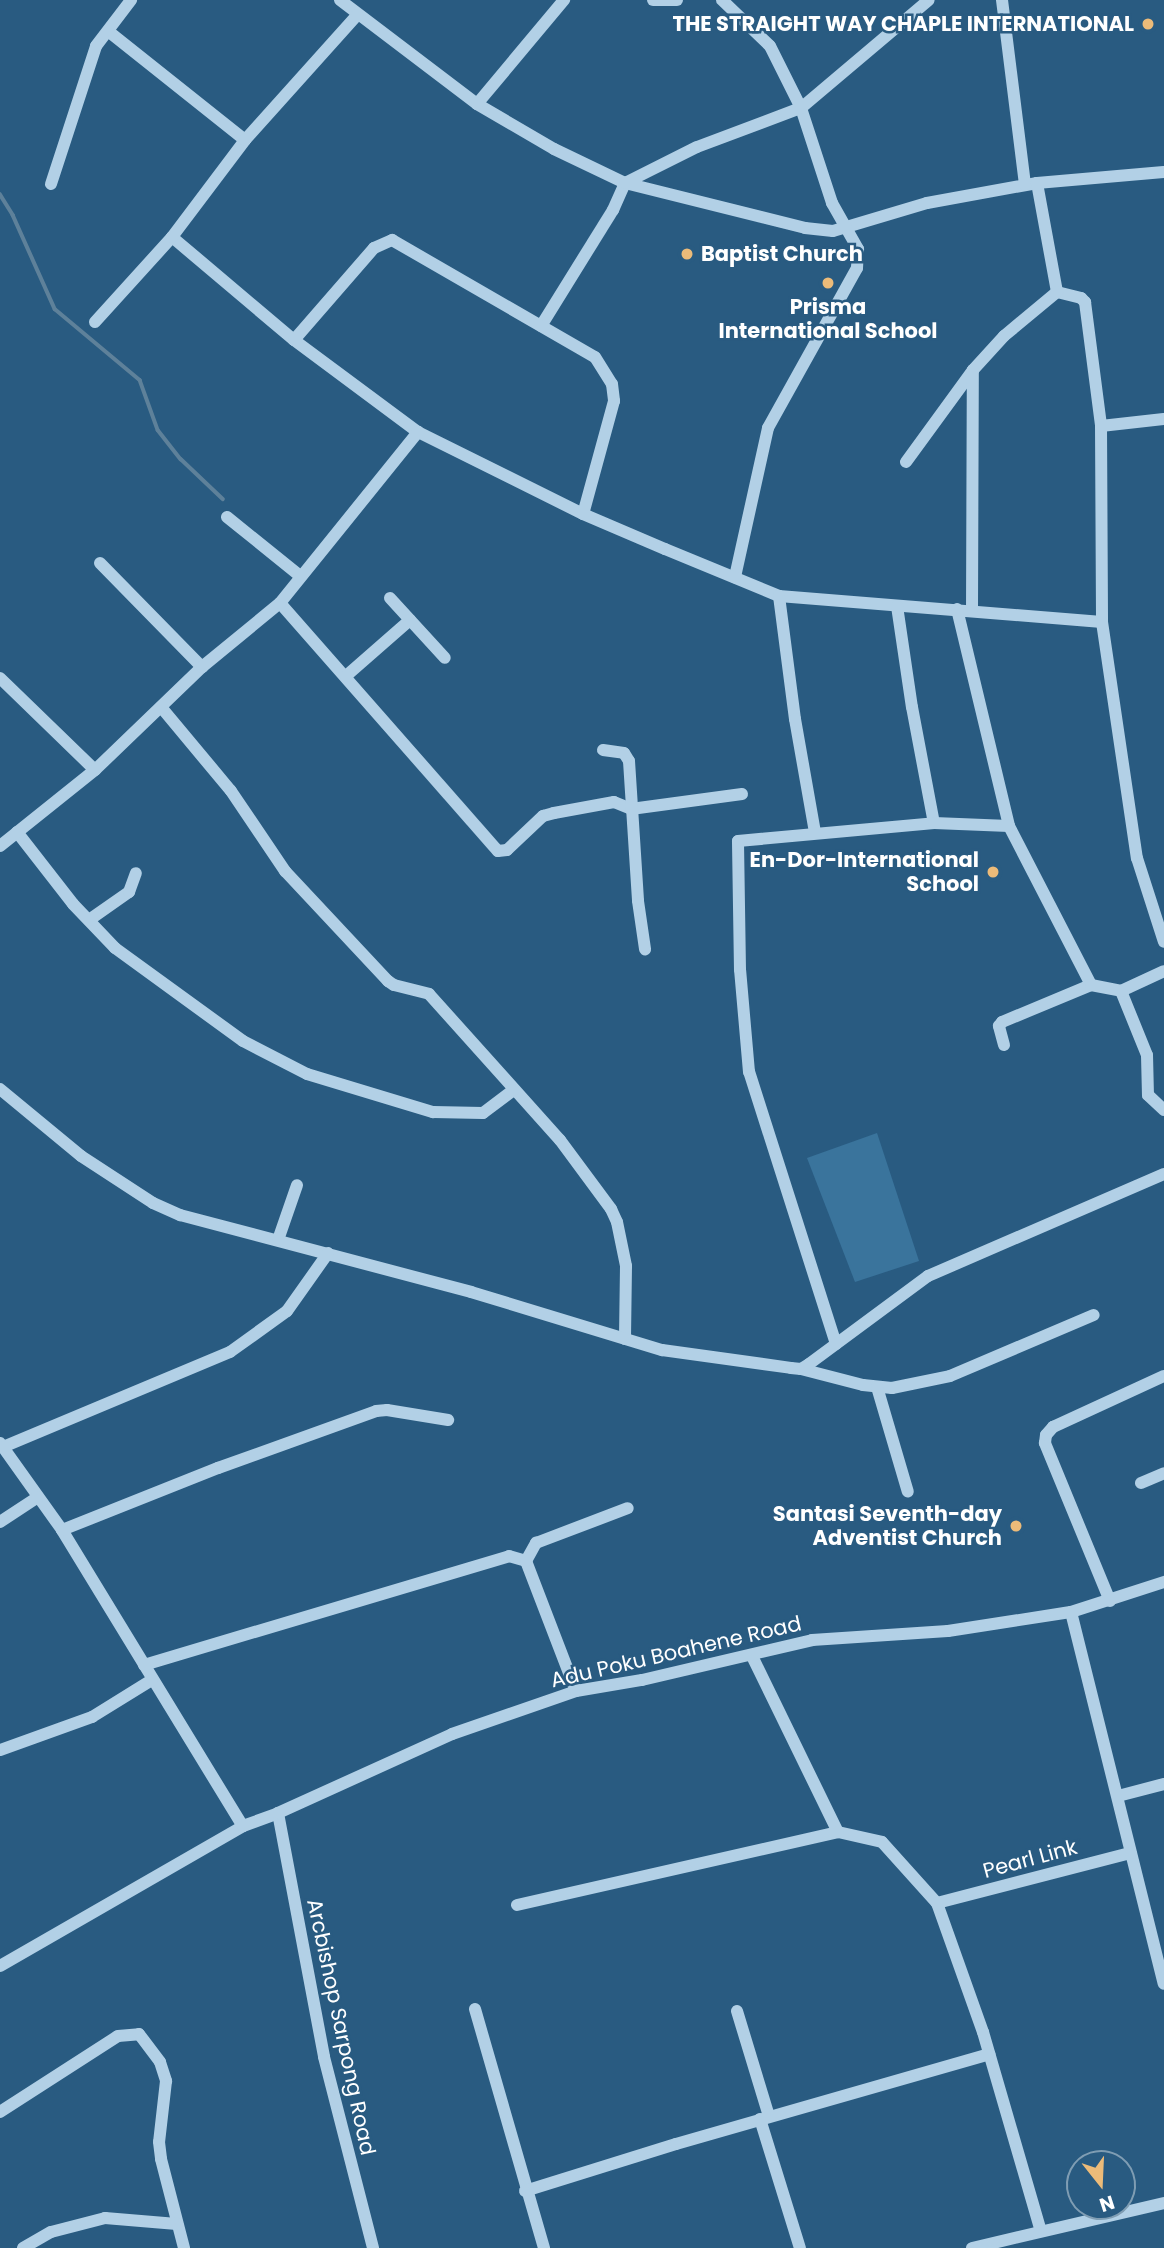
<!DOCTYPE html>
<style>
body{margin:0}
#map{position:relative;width:1164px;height:2248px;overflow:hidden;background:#295b81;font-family:Poppins,sans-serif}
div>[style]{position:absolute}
.green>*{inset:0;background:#3a749c}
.stream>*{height:3.5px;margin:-1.75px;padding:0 1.75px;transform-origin:1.75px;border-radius:1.75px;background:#5e819a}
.minor>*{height:12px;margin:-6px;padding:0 6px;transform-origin:6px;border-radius:6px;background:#b2d0e6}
.dots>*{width:19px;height:19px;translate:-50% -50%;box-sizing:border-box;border:4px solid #295b81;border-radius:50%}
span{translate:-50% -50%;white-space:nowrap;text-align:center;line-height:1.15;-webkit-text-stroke:5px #295b81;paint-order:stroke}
.poi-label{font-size:21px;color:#fff;font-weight:700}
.right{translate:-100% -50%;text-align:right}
.left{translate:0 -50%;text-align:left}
.street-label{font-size:21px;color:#fff}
.north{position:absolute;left:1066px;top:2150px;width:70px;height:70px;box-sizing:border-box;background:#295b81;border:2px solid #7f9db3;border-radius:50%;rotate:162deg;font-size:19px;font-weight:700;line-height:28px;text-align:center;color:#fff}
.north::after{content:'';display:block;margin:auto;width:24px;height:32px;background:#ecbb79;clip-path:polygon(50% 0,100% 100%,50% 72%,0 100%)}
</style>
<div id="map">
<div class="green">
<div style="clip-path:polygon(877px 1133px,919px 1261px,855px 1282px,807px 1158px)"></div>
</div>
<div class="stream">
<div style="left:0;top:194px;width:25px;rotate:58deg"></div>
<div style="left:13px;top:215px;width:103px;rotate:65.9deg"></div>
<div style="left:55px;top:309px;width:111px;rotate:39.9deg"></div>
<div style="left:140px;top:380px;width:53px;rotate:70.2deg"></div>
<div style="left:158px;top:430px;width:37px;rotate:52deg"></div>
<div style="left:181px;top:459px;width:58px;rotate:43.6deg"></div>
</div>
<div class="minor">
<div style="left:340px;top:0;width:172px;rotate:37.2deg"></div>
<div style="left:477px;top:104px;width:89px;rotate:30.3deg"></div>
<div style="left:554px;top:149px;width:79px;rotate:25.6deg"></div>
<div style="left:625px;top:183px;width:186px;rotate:14deg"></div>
<div style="left:805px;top:228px;width:28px;rotate:6deg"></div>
<div style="left:833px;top:231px;width:98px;rotate:-16.6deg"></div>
<div style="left:927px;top:203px;width:112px;rotate:-10.3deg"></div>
<div style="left:1037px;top:183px;width:127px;rotate:-5deg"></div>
<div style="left:653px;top:0;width:24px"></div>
<div style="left:722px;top:0;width:66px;rotate:43.8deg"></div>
<div style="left:770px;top:46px;width:69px;rotate:63.4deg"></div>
<div style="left:801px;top:108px;width:100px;rotate:71.9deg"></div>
<div style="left:832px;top:203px;width:53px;rotate:60.5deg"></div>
<div style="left:858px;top:249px;width:19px;rotate:93deg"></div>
<div style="left:857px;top:268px;width:183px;rotate:119.1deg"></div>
<div style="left:768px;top:428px;width:153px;rotate:102.5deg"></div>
<div style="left:1002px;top:0;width:186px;rotate:82.9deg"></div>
<div style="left:108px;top:31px;width:175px;rotate:38.5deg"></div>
<div style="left:477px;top:104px;width:136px;rotate:-50.1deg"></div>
<div style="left:1037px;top:183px;width:111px;rotate:79.6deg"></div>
<div style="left:51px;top:184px;width:145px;rotate:-71.9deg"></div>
<div style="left:96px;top:46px;width:58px;rotate:-52.7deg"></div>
<div style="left:172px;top:237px;width:160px;rotate:40.2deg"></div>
<div style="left:294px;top:340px;width:154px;rotate:36.6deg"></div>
<div style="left:418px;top:432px;width:184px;rotate:26.4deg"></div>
<div style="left:583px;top:514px;width:89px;rotate:23.1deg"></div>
<div style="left:665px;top:549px;width:123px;rotate:22.4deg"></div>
<div style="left:779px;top:596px;width:324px;rotate:4.6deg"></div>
<div style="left:1057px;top:292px;width:25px;rotate:14deg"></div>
<div style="left:1081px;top:298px;width:6px;rotate:45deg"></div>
<div style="left:1085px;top:302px;width:125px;rotate:82.6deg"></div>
<div style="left:1101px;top:426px;width:196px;rotate:89.7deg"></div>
<div style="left:1102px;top:622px;width:239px;rotate:81.6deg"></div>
<div style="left:1137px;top:858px;width:88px;rotate:72.2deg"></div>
<div style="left:95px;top:322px;width:115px;rotate:-47.8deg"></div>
<div style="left:172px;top:237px;width:121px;rotate:-53deg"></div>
<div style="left:245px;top:140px;width:168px;rotate:-48.1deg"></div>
<div style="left:541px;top:326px;width:137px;rotate:-58.2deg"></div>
<div style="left:613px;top:210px;width:30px;rotate:-66deg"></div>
<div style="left:625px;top:183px;width:80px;rotate:-26.6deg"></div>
<div style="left:697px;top:147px;width:111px;rotate:-20.6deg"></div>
<div style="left:801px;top:108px;width:167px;rotate:-40.2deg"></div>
<div style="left:294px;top:340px;width:122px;rotate:-49deg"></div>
<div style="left:374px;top:248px;width:20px;rotate:-24deg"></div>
<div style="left:392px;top:240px;width:234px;rotate:30deg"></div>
<div style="left:595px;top:357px;width:32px;rotate:58deg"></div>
<div style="left:612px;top:384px;width:17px;rotate:83deg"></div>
<div style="left:614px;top:401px;width:117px;rotate:105.3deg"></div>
<div style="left:1101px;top:426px;width:63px;rotate:-6.3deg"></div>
<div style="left:906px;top:462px;width:114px;rotate:-53.9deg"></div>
<div style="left:973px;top:370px;width:46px;rotate:-47.6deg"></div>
<div style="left:1004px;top:336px;width:69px;rotate:-39.7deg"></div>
<div style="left:227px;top:517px;width:94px;rotate:38.9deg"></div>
<div style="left:100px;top:563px;width:146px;rotate:45.6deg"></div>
<div style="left:779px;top:596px;width:124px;rotate:82.6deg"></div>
<div style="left:795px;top:719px;width:115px;rotate:80deg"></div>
<div style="left:390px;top:598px;width:81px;rotate:47.5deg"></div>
<div style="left:280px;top:603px;width:330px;rotate:48.7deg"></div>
<div style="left:498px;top:851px;width:9px;rotate:-6deg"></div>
<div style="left:507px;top:850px;width:50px;rotate:-43.4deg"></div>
<div style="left:543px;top:816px;width:11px;rotate:-15deg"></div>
<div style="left:554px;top:813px;width:61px;rotate:-10.4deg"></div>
<div style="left:614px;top:802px;width:18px;rotate:22deg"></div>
<div style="left:631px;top:809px;width:112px;rotate:-7.7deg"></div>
<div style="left:897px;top:606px;width:102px;rotate:81.6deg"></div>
<div style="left:912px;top:707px;width:118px;rotate:79.3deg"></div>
<div style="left:957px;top:609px;width:223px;rotate:76.5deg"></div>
<div style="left:1009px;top:826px;width:179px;rotate:62.7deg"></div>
<div style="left:972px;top:611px;width:241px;rotate:-89.8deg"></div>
<div style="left:346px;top:676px;width:85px;rotate:-41.2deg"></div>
<div style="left:0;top:678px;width:132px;rotate:44.1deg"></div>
<div style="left:161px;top:707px;width:109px;rotate:50.2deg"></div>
<div style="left:231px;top:791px;width:97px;rotate:56deg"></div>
<div style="left:285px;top:871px;width:151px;rotate:46.9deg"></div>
<div style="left:388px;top:981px;width:7px;rotate:34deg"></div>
<div style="left:394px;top:985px;width:36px;rotate:14deg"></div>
<div style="left:429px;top:994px;width:196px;rotate:48.1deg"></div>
<div style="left:560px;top:1140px;width:86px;rotate:53.5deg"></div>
<div style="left:611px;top:1209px;width:14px;rotate:65deg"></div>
<div style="left:617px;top:1222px;width:45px;rotate:78.4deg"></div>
<div style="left:626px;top:1266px;width:73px;rotate:90.8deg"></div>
<div style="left:603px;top:750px;width:21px;rotate:8deg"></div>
<div style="left:624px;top:753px;width:9px;rotate:58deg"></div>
<div style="left:629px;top:761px;width:140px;rotate:86.3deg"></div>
<div style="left:638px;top:901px;width:49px;rotate:81.7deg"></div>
<div style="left:17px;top:832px;width:91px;rotate:52.1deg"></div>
<div style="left:73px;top:904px;width:61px;rotate:46.3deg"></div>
<div style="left:115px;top:948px;width:158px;rotate:36deg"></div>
<div style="left:243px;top:1041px;width:72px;rotate:27.3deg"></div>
<div style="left:307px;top:1074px;width:132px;rotate:16.8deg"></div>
<div style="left:433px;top:1112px;width:50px;rotate:1.1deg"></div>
<div style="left:483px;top:1113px;width:38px;rotate:-37deg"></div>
<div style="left:0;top:846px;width:122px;rotate:-38.7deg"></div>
<div style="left:95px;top:770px;width:149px;rotate:-43.9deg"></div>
<div style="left:202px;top:667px;width:101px;rotate:-39.4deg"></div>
<div style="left:280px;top:603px;width:220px;rotate:-51.1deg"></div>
<div style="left:89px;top:920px;width:49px;rotate:-35deg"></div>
<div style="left:129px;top:892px;width:20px;rotate:-70deg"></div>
<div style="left:1121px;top:991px;width:69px;rotate:67.9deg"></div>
<div style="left:1147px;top:1055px;width:40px;rotate:88.6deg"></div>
<div style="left:1148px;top:1095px;width:22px;rotate:43deg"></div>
<div style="left:1121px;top:991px;width:47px;rotate:-24.9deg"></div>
<div style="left:1004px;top:1045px;width:20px;rotate:-105deg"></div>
<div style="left:999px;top:1026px;width:5px;rotate:-53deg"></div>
<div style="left:1002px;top:1022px;width:96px;rotate:-22.6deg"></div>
<div style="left:1091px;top:985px;width:31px;rotate:11deg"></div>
<div style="left:0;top:1089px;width:105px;rotate:39.6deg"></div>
<div style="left:81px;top:1156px;width:86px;rotate:33.1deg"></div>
<div style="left:153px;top:1203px;width:30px;rotate:24deg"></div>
<div style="left:180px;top:1215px;width:301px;rotate:14.8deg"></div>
<div style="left:471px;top:1292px;width:200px;rotate:16.9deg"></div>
<div style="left:662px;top:1350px;width:130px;rotate:7.9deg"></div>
<div style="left:791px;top:1368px;width:10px;rotate:6deg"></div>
<div style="left:801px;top:1369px;width:9px;rotate:-32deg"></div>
<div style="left:809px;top:1364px;width:148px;rotate:-36.5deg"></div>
<div style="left:928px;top:1276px;width:257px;rotate:-23.4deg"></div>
<div style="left:278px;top:1240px;width:58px;rotate:-70.9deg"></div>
<div style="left:836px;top:1344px;width:286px;rotate:-107.7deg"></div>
<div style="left:749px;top:1072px;width:102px;rotate:-95deg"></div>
<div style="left:740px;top:970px;width:129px;rotate:-90.9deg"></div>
<div style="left:738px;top:841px;width:197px;rotate:-5.2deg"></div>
<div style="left:934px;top:823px;width:75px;rotate:2.3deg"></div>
<div style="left:801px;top:1369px;width:64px;rotate:14.5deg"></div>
<div style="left:863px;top:1385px;width:29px;rotate:6deg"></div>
<div style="left:892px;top:1388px;width:59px;rotate:-11.7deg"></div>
<div style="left:950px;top:1376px;width:156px;rotate:-23deg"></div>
<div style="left:877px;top:1387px;width:109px;rotate:73.6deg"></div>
<div style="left:0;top:1443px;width:107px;rotate:54.5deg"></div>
<div style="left:62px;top:1530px;width:347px;rotate:58.6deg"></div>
<div style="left:3px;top:1447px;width:246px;rotate:-22.7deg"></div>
<div style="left:230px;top:1352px;width:70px;rotate:-35.7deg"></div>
<div style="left:287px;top:1311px;width:71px;rotate:-54.7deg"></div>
<div style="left:1141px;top:1483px;width:25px;rotate:-23deg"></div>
<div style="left:0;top:1522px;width:45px;rotate:-33.3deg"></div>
<div style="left:62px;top:1530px;width:168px;rotate:-21.7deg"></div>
<div style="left:218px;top:1468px;width:168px;rotate:-19.8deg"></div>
<div style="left:376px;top:1411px;width:11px;rotate:-5deg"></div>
<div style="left:387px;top:1410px;width:62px;rotate:9.3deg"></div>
<div style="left:526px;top:1561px;width:139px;rotate:69deg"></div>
<div style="left:1110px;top:1601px;width:171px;rotate:-112.4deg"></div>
<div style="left:1045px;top:1443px;width:8px;rotate:-83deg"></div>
<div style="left:1046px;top:1435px;width:11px;rotate:-49deg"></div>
<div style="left:1053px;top:1427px;width:122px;rotate:-24.7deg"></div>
<div style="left:1071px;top:1612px;width:383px;rotate:76deg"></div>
<div style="left:752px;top:1656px;width:196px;rotate:64deg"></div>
<div style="left:838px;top:1832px;width:45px;rotate:12.8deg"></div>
<div style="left:882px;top:1842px;width:82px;rotate:48deg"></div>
<div style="left:937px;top:1903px;width:137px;rotate:70.4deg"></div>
<div style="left:983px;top:2032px;width:207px;rotate:73.8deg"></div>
<div style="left:144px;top:1665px;width:381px;rotate:-16.6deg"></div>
<div style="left:509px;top:1556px;width:18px;rotate:16deg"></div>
<div style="left:526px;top:1561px;width:21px;rotate:-61deg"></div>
<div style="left:536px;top:1543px;width:98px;rotate:-20.8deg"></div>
<div style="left:0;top:1750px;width:98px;rotate:-19.7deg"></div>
<div style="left:92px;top:1717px;width:70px;rotate:-31.7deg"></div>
<div style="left:1118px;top:1796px;width:48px;rotate:-14.6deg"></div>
<div style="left:278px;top:1813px;width:248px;rotate:79.3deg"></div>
<div style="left:324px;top:2057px;width:197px;rotate:75.6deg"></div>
<div style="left:937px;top:1903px;width:200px;rotate:-14.5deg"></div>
<div style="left:517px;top:1905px;width:329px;rotate:-12.8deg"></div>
<div style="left:0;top:1966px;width:280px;rotate:-29.9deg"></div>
<div style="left:243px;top:1826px;width:37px;rotate:-20deg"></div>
<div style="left:278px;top:1813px;width:191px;rotate:-24.4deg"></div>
<div style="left:452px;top:1734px;width:131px;rotate:-19.1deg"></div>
<div style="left:576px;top:1691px;width:67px;rotate:-9.5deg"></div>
<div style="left:642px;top:1680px;width:175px;rotate:-13.2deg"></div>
<div style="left:812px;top:1640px;width:136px;rotate:-3.8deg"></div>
<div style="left:948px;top:1631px;width:124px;rotate:-8.8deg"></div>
<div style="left:1071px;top:1612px;width:98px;rotate:-17.9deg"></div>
<div style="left:475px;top:2009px;width:249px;rotate:73.9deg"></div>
<div style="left:737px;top:2011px;width:110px;rotate:73.1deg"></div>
<div style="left:0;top:2112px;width:140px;rotate:-32.8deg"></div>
<div style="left:118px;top:2036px;width:21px;rotate:-5deg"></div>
<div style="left:139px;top:2034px;width:35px;rotate:53deg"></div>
<div style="left:160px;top:2062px;width:20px;rotate:72deg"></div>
<div style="left:166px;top:2081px;width:61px;rotate:96.5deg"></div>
<div style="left:159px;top:2142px;width:17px;rotate:83deg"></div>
<div style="left:161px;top:2159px;width:92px;rotate:75.5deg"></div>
<div style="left:760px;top:2119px;width:135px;rotate:72.8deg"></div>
<div style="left:525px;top:2191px;width:158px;rotate:-17.3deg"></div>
<div style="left:676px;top:2144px;width:326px;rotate:-16deg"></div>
<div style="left:23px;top:2248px;width:32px;rotate:-30deg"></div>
<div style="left:51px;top:2232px;width:56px;rotate:-14.5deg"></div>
<div style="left:105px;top:2218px;width:72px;rotate:4.8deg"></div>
<div style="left:972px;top:2248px;width:197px;rotate:-13.2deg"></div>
</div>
<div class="dots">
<div style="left:1148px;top:24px;background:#ecbb79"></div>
<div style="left:687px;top:254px;background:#ecbb79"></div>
<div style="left:828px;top:283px;background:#ecbb79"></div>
<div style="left:993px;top:872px;background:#ecbb79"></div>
<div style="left:1016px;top:1526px;background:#ecbb79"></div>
</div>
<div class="poi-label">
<span class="right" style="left:1134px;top:24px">THE STRAIGHT WAY CHAPLE INTERNATIONAL</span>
<span class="left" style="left:701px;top:254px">Baptist Church</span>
<span style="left:828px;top:319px">Prisma<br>International School</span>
<span class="right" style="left:979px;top:872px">En-Dor-International<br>School</span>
<span class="right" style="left:1002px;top:1526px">Santasi Seventh-day<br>Adventist Church</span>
</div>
<div class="street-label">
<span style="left:676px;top:1652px;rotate:-13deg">Adu Poku Boahene Road</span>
<span style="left:1030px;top:1859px;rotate:-15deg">Pearl Link</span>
<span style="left:341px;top:2027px;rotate:78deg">Arcbishop Sarpong Road</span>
</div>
<div class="north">N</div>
</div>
